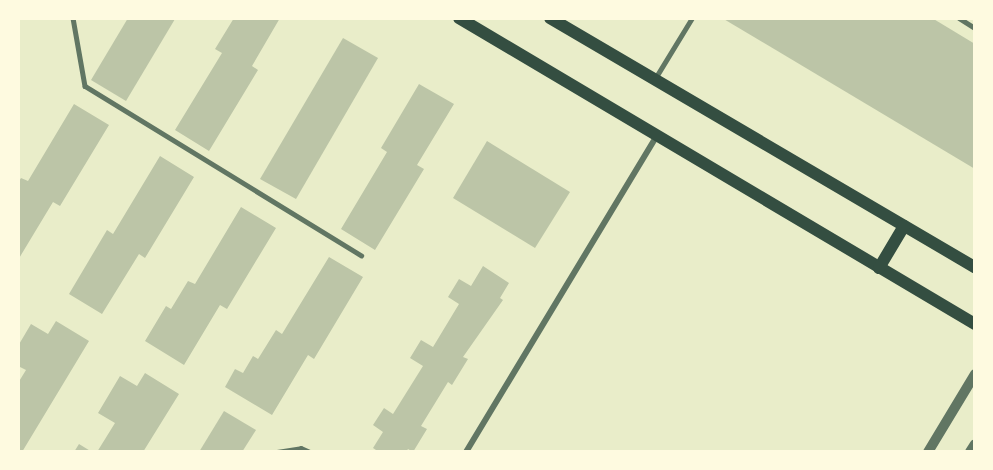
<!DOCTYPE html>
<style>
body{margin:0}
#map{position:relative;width:993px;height:470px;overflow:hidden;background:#e9edc9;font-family:"DejaVu Sans",sans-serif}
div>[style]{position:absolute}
.building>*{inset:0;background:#bcc5a7}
.service>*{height:4.5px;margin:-2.25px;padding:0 2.25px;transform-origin:2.25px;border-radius:2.25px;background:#617663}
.minor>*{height:6px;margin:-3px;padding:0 3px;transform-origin:3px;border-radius:3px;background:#617663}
.tertiary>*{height:10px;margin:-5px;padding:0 5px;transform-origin:5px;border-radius:5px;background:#617663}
.secondary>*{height:12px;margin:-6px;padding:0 6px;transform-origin:6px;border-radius:6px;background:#344e41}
span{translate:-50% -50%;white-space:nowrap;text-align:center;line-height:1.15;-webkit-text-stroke:4.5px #fefae0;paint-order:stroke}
.frame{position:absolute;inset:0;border:20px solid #fefae0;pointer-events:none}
</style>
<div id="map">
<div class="building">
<div style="clip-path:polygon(128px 18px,175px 19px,126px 101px,91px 80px)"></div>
<div style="clip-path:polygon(234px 18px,280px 18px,252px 66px,258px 70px,209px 151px,175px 130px,222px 53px,215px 49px)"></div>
<div style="clip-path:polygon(722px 18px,932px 18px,975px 44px,975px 169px)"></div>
<div style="clip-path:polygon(343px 38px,378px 58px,296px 199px,260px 179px)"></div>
<div style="clip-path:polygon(419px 84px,454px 104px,417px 165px,424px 169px,375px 250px,341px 229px,387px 152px,381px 148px)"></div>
<div style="clip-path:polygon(74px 104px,109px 125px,60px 206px,53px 202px,18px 260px,18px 183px,21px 178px,28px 181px)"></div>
<div style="clip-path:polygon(487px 141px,570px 192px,535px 248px,453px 198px)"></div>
<div style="clip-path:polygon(160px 156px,194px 177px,145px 258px,139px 254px,102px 314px,69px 294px,107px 230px,113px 234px)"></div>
<div style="clip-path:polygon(241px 207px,276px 228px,227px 309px,220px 305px,184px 365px,145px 341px,166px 306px,171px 309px,188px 281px,195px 284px)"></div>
<div style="clip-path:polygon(329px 257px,363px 277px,314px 359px,308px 355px,272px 415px,225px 387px,235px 369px,243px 373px,253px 356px,258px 359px,276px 330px,282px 334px)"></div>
<div style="clip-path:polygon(483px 266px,509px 283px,500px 298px,503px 300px,463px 357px,468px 359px,452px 385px,448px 382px,421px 426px,427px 429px,413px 452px,408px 449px,406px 452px,379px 452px,373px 448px,383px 432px,373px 425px,384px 408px,393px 414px,423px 366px,410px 358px,421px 340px,433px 347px,459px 304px,448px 297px,459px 279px,471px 286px)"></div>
<div style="clip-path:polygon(56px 321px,89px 341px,22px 452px,18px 452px,18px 383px,26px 370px,18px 366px,18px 346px,31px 324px,48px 334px)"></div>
<div style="clip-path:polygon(145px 373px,179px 394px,143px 452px,97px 452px,115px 423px,98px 413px,120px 376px,137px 386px)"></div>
<div style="clip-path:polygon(224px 411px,256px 430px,242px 452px,199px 452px)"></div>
<div style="clip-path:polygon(79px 444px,92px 452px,74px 452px)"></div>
</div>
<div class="service">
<div style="left:73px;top:18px;width:69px;rotate:80deg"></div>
<div style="left:85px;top:86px;width:324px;rotate:31.5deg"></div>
<div style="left:959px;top:18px;width:19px;rotate:32deg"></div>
<div style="left:656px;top:77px;width:69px;rotate:-58.6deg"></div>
<div style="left:277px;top:452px;width:24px;rotate:-9deg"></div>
<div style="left:301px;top:448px;width:10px;rotate:24deg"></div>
</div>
<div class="minor">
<div style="left:466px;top:452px;width:370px;rotate:-58.9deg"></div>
</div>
<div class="tertiary">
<div style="left:928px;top:452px;width:91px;rotate:-58.9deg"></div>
<div style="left:970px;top:452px;width:9px;rotate:-58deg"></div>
</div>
<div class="secondary">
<div style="left:459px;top:18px;width:600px;rotate:30.67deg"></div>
<div style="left:550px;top:18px;width:493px;rotate:30.4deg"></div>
<div style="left:879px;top:268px;width:49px;rotate:-59.2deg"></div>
</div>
<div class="frame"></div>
</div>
